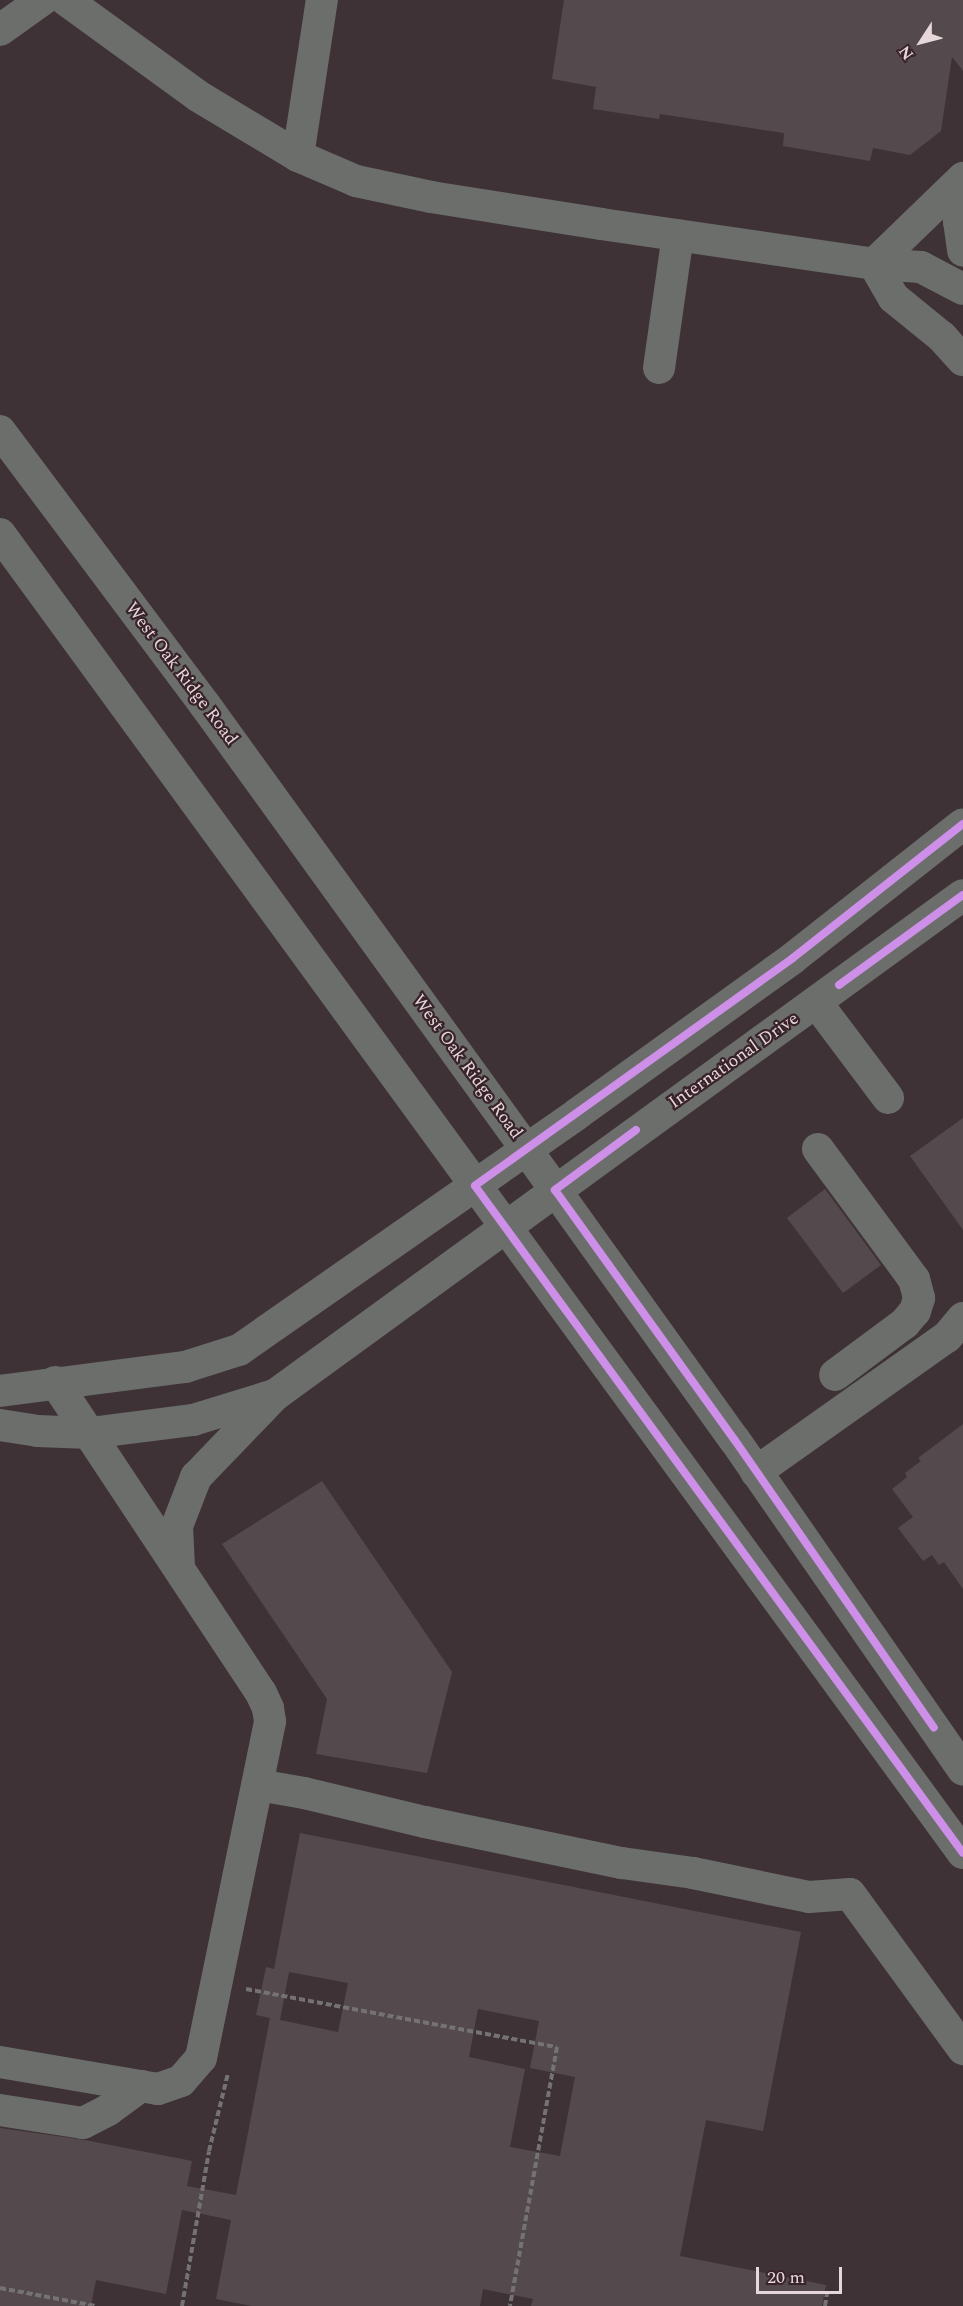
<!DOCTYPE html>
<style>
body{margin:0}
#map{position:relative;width:963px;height:2306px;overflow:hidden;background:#3e3236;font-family:Spectral,serif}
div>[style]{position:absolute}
.building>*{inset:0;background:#544a4d}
.path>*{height:4px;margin-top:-2px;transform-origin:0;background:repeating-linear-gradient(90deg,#747272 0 6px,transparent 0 9px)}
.minor>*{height:32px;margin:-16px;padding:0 16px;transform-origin:16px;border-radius:16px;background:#6c6e6c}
.bus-1>*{height:8px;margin:-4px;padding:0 4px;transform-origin:4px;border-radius:4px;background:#ce8fe9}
span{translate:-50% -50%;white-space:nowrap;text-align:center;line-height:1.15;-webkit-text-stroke:4.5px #38232a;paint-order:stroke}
.street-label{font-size:18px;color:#e6d7db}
.north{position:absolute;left:891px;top:12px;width:60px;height:60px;-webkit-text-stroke:4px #38232a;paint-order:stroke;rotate:234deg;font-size:16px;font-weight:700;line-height:24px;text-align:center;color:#e6d7db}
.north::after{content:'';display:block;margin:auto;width:21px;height:27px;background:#e6d7db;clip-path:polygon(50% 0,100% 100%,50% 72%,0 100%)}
.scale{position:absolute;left:756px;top:2267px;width:86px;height:27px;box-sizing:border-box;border:3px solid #e6d7db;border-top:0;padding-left:8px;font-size:18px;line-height:21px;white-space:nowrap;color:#e6d7db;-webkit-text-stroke:4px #38232a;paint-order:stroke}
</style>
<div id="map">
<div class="building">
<div style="clip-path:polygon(564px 0,963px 0,963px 71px,952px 57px,941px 131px,910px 155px,873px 148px,870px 161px,783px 146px,784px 133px,660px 114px,659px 119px,593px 109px,596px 87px,552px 79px)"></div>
<div style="clip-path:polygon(963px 1118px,963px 1230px,910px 1156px)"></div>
<div style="clip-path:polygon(825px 1189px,881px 1265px,843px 1293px,787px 1218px)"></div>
<div style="clip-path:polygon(963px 1424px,963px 1589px,944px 1562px,939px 1565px,932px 1555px,923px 1561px,898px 1528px,913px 1517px,892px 1489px,907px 1477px,905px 1473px,921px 1461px,918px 1458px)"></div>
<div style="clip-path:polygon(322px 1481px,452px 1672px,427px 1773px,316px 1754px,327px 1699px,222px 1544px)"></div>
<div style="clip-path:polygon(evenodd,300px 1833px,801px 1932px,763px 2131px,706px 2120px,680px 2256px,826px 2285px,822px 2306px,531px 2306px,533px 2299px,483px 2289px,480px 2306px,252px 2306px,216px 2299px,231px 2220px,182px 2210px,166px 2294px,96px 2280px,91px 2306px,0 2306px,0 2128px,85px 2140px,192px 2161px,187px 2186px,236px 2195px,270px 2018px,280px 2020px,256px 2015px,266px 1967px,274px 1969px,300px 1833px,289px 1972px,348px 1983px,338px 2032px,280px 2020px,289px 1972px,300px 1833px,478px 2009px,539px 2021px,530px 2068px,575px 2077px,560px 2156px,510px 2147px,525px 2069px,469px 2057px,478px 2009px)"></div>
</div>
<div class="path">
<div style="left:246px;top:1989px;width:316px;rotate:10.6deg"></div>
<div style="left:557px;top:2047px;width:263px;rotate:100.3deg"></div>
<div style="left:0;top:2288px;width:97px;rotate:10.7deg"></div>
<div style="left:182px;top:2306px;width:157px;rotate:-80.1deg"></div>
<div style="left:209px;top:2151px;width:80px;rotate:-76.3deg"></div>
<div style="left:825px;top:2306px;width:18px;rotate:-81deg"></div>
</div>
<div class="minor">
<div style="left:66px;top:0;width:163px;rotate:36deg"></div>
<div style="left:198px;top:96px;width:117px;rotate:31deg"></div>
<div style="left:298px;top:156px;width:63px;rotate:23.3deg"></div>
<div style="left:356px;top:181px;width:77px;rotate:12deg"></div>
<div style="left:431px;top:197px;width:172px;rotate:9deg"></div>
<div style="left:601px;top:224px;width:276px;rotate:8.3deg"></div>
<div style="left:874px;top:264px;width:47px;rotate:3.7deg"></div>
<div style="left:921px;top:267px;width:47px;rotate:27.6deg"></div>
<div style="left:0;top:30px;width:52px;rotate:-35.5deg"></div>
<div style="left:298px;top:156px;width:158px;rotate:-81.3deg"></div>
<div style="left:963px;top:206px;width:16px;rotate:105deg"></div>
<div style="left:959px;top:221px;width:30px;rotate:82deg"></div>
<div style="left:874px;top:264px;width:39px;rotate:60deg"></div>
<div style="left:894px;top:298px;width:62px;rotate:39.1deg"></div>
<div style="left:942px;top:337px;width:31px;rotate:48deg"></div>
<div style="left:874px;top:264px;width:124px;rotate:-44deg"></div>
<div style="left:659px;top:368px;width:134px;rotate:-81.9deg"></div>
<div style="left:0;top:431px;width:342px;rotate:53.2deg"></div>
<div style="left:205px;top:705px;width:548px;rotate:54.13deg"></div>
<div style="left:526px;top:1149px;width:357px;rotate:54.4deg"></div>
<div style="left:734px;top:1439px;width:402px;rotate:55.3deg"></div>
<div style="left:0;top:534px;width:1633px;rotate:53.87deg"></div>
<div style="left:816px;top:1002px;width:120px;rotate:53.1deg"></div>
<div style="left:818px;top:1149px;width:162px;rotate:53.6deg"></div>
<div style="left:914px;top:1279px;width:20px;rotate:75deg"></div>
<div style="left:919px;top:1298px;width:14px;rotate:107deg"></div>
<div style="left:915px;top:1311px;width:16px;rotate:130deg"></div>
<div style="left:905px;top:1323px;width:87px;rotate:143.4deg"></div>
<div style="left:0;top:1391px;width:187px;rotate:-7.4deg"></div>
<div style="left:185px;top:1367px;width:57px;rotate:-17.5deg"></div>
<div style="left:239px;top:1350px;width:412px;rotate:-34.9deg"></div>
<div style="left:577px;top:1114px;width:266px;rotate:-35.8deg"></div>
<div style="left:793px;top:958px;width:216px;rotate:-38.2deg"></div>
<div style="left:0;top:1425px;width:37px;rotate:9deg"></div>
<div style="left:37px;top:1431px;width:53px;rotate:2.2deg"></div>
<div style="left:90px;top:1433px;width:104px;rotate:-7.2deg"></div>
<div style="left:193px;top:1420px;width:82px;rotate:-17.1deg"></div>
<div style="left:756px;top:1472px;width:234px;rotate:-35.3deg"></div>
<div style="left:947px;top:1337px;width:25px;rotate:-50deg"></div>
<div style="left:179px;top:1567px;width:41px;rotate:-92.8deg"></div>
<div style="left:177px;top:1526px;width:53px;rotate:-68.8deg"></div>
<div style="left:196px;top:1477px;width:114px;rotate:-46.1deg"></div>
<div style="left:275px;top:1395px;width:850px;rotate:-36.01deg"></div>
<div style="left:258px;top:1785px;width:47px;rotate:9.9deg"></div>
<div style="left:304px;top:1793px;width:124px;rotate:13.5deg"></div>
<div style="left:425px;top:1822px;width:201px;rotate:11.8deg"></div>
<div style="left:622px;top:1863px;width:72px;rotate:8deg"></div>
<div style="left:693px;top:1873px;width:118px;rotate:11.7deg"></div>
<div style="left:809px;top:1897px;width:41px;rotate:-4.2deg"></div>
<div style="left:850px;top:1894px;width:192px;rotate:53.9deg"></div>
<div style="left:0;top:2062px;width:160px;rotate:9.7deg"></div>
<div style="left:158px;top:2089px;width:24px;rotate:-19deg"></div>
<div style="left:181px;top:2081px;width:30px;rotate:-49deg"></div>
<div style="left:201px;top:2058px;width:344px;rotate:-78.4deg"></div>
<div style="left:270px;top:1721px;width:13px;rotate:-99deg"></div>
<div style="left:268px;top:1708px;width:17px;rotate:-115deg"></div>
<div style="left:261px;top:1693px;width:373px;rotate:-123.5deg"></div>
<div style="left:0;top:2110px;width:84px;rotate:8.9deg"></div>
<div style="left:83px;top:2123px;width:28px;rotate:-27deg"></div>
<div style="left:108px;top:2110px;width:41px;rotate:-36deg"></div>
</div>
<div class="bus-1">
<div style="left:963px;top:824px;width:216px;rotate:141.8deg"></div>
<div style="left:793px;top:958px;width:391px;rotate:144.4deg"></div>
<div style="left:475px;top:1186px;width:826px;rotate:53.81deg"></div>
<div style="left:839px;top:985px;width:153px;rotate:-36deg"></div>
<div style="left:636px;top:1130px;width:101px;rotate:143.5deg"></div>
<div style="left:555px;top:1190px;width:307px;rotate:54.3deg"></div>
<div style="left:734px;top:1439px;width:351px;rotate:55.3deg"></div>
</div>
<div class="street-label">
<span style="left:181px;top:674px;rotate:53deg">West Oak Ridge Road</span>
<span style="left:734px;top:1061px;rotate:-35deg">International Drive</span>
<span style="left:467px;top:1067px;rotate:54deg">West Oak Ridge Road</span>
</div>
<div class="north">N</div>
<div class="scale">20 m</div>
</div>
